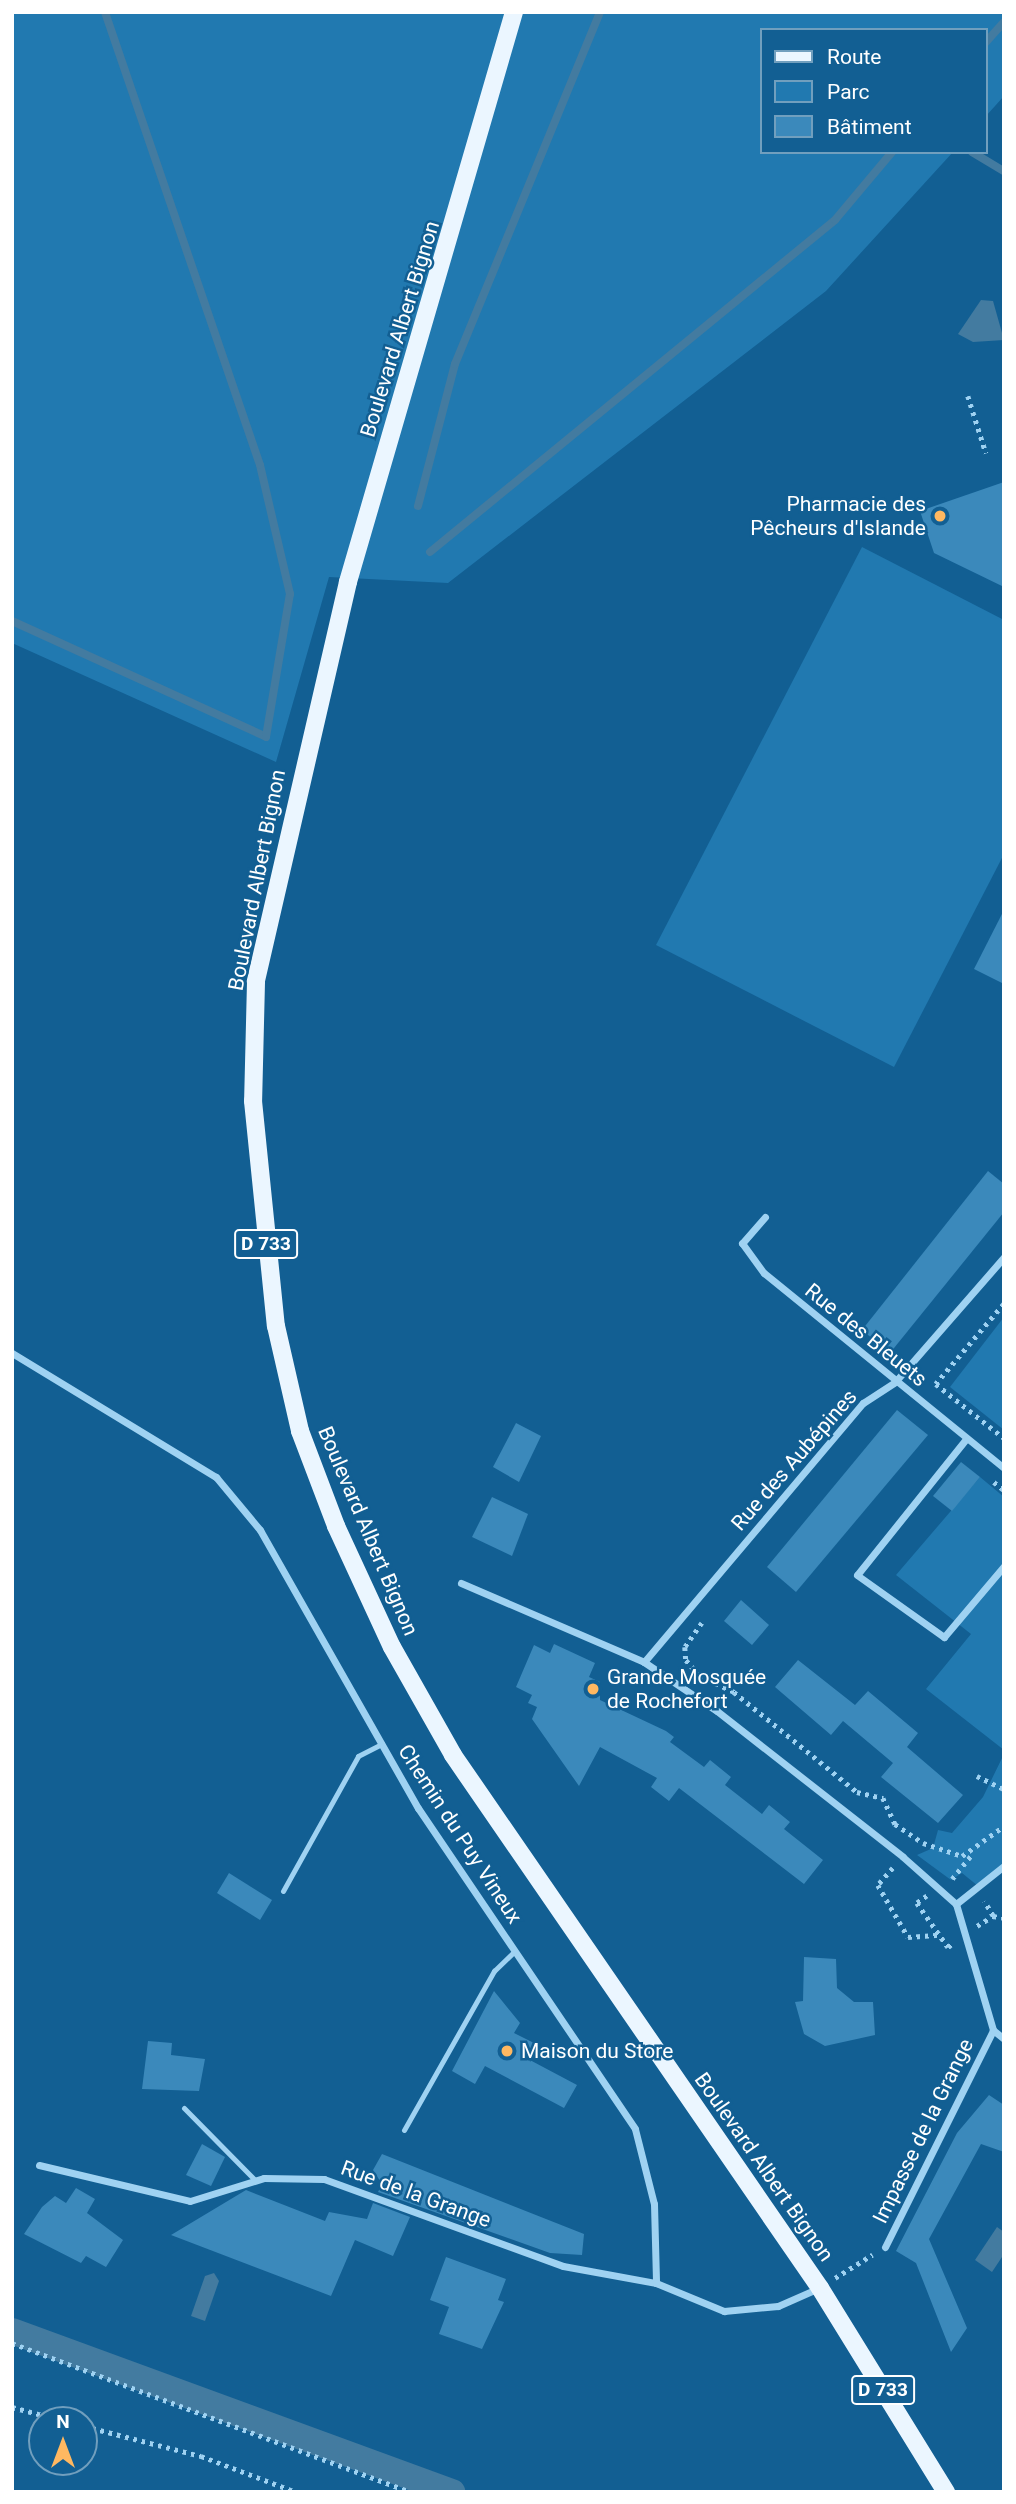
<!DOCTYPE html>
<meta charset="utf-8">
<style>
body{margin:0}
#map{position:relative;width:1016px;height:2504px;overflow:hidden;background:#125f93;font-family:Roboto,sans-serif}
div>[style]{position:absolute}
.green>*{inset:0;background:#2179b0}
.water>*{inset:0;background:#437ba0}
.stream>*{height:8px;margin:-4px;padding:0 4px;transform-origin:4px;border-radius:4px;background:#437ba0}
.canal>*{height:26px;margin:-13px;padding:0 13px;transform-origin:13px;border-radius:13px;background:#437ba0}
.building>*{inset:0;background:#3b89bb}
.path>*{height:4.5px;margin-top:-2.25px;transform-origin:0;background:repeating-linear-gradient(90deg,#9fd2f2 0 3.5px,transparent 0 8.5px)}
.lane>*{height:5px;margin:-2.5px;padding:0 2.5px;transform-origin:2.5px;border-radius:2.5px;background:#9fd2f2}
.street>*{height:7px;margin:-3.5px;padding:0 3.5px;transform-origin:3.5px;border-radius:3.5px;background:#9fd2f2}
.primary>*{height:18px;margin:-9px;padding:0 9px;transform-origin:9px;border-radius:9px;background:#ebf6ff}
.dots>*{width:19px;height:19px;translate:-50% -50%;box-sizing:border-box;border:4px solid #125f93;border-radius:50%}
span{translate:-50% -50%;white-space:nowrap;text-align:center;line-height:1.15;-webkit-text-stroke:5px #125f93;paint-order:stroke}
.shield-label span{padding:2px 5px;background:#125f93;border:2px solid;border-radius:5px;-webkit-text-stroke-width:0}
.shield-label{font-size:19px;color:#fff;font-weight:700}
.street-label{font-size:21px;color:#fff}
.poi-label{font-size:21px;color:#fff}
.right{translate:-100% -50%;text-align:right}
.left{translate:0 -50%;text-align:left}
.frame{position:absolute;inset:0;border:14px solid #fff;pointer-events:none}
.legend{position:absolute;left:760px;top:28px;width:228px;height:126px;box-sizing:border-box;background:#125f93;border:2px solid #719fbe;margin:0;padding:9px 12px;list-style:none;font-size:21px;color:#fff}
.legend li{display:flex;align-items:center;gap:14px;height:35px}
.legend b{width:35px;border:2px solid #719fbe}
.north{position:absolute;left:28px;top:2406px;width:70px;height:70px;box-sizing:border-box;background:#125f93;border:2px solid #719fbe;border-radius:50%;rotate:0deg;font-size:19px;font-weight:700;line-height:28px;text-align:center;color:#fff}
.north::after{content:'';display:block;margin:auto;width:24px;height:32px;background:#ffb861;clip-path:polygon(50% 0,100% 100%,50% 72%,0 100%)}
</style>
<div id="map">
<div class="green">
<div style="clip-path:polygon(12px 12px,1004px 12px,1004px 96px,986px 116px,986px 30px,762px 30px,762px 152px,953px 152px,826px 291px,448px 583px,329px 577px,276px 762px,12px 643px)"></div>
<div style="clip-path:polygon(862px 547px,1004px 620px,1004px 854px,894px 1067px,656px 945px)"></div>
<div style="clip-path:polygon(1004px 1317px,1004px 1430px,950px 1387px)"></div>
<div style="clip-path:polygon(980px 1477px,1004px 1497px,1004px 1750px,926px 1689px,971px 1634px,896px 1575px)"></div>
<div style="clip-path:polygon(1004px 1754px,1004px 1866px,978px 1886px,962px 1873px,951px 1880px,917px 1855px,933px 1848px,938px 1830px,952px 1833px,983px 1797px)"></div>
</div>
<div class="water">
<div style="clip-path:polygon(981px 300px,993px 301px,1004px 340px,973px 342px,958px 334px)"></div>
<div style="clip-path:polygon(997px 2227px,1004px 2232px,1004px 2254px,992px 2272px,975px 2260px)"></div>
<div style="clip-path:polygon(214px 2273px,219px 2281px,205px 2321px,191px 2316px,205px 2276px)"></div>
</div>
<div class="stream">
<div style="left:986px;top:42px;width:27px;rotate:-48deg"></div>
<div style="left:972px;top:152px;width:37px;rotate:31deg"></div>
<div style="left:418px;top:506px;width:147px;rotate:-75.4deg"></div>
<div style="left:455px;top:364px;width:381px;rotate:-67.6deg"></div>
<div style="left:430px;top:552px;width:524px;rotate:-39.34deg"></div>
<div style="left:835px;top:220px;width:89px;rotate:-50deg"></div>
<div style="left:12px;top:621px;width:279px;rotate:24.5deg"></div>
<div style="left:266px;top:737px;width:145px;rotate:-80.5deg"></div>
<div style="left:290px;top:594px;width:132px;rotate:-103.1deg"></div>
<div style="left:260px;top:465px;width:479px;rotate:-108.9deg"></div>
</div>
<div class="canal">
<div style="left:12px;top:2331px;width:469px;rotate:20.1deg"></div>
</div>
<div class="building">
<div style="clip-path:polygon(1004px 482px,1004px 587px,934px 553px,920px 511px)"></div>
<div style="clip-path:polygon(1004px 910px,1004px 984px,974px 969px)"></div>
<div style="clip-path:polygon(988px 1171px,1004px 1184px,1004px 1212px,890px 1353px,862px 1330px)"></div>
<div style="clip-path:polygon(897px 1410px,928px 1435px,796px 1592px,767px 1567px)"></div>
<div style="clip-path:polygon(516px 1423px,541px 1436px,519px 1482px,493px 1467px)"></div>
<div style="clip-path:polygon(961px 1462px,980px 1477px,952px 1511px,933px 1496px)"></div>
<div style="clip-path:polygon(492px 1497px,528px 1514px,512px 1556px,472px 1537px)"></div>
<div style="clip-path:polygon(741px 1600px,769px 1625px,752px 1645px,724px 1621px)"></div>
<div style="clip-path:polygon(554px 1644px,595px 1663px,589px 1677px,600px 1682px,600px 1700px,666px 1731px,674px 1737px,670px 1742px,704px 1767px,710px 1760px,731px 1777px,725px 1785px,762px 1814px,769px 1805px,790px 1822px,784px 1829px,823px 1860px,804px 1884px,679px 1788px,669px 1801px,651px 1787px,657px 1778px,600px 1747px,579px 1786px,532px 1719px,537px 1707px,528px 1703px,532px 1695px,516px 1687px,534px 1645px,550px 1653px)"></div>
<div style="clip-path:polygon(798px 1660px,855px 1705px,868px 1691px,918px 1733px,907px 1747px,963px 1795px,938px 1823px,881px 1777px,893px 1763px,843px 1721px,831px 1735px,775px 1687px)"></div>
<div style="clip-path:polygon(229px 1873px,272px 1900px,260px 1920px,217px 1893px)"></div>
<div style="clip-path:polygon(804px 1957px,836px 1959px,837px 1988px,854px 2002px,873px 2002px,875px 2035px,825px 2046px,804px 2034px,795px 2002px,803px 2001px)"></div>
<div style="clip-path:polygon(494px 1991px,520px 2023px,514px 2033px,536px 2044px,528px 2059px,577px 2085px,564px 2108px,485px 2066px,475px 2084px,452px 2071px)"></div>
<div style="clip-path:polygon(148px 2041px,172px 2043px,171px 2055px,205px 2059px,199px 2091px,142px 2089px)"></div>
<div style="clip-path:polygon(989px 2095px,1004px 2105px,1004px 2152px,981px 2144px,929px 2239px,967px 2328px,951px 2352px,916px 2263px,896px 2251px,957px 2133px)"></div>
<div style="clip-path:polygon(202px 2144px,225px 2157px,211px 2186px,186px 2175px)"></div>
<div style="clip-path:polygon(382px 2154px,584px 2234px,582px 2255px,550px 2253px,378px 2192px,382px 2184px,373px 2170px)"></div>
<div style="clip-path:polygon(76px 2188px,95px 2199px,87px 2213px,123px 2240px,106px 2267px,86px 2256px,81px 2263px,24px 2234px,42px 2207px,55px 2196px,66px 2203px)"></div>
<div style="clip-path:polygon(246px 2190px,325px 2221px,329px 2212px,367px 2219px,373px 2203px,410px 2217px,393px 2256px,355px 2240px,331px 2296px,171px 2235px)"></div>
<div style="clip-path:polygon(446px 2257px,506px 2279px,498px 2300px,504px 2302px,482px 2349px,439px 2334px,449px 2307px,430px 2300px)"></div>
</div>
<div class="path">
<div style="left:968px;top:396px;width:60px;rotate:72.5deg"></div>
<div style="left:1004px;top:1304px;width:105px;rotate:130.4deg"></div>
<div style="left:936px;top:1384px;width:87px;rotate:38.5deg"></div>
<div style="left:994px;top:1482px;width:13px;rotate:39deg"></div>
<div style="left:702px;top:1623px;width:29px;rotate:125deg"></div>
<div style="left:685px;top:1647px;width:13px;rotate:86deg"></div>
<div style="left:686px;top:1660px;width:21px;rotate:49deg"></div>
<div style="left:700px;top:1676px;width:38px;rotate:25deg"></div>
<div style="left:734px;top:1692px;width:159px;rotate:39.1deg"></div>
<div style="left:857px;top:1792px;width:27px;rotate:13deg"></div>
<div style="left:883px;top:1798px;width:29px;rotate:65deg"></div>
<div style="left:895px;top:1824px;width:34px;rotate:34deg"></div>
<div style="left:923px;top:1843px;width:41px;rotate:18.4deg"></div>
<div style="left:962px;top:1856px;width:52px;rotate:-35.5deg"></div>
<div style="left:977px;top:1776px;width:30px;rotate:26deg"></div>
<div style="left:893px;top:1868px;width:23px;rotate:131deg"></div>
<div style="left:878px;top:1885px;width:60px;rotate:60deg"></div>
<div style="left:908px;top:1937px;width:31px;rotate:-4deg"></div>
<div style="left:952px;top:1879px;width:32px;rotate:-51deg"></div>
<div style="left:927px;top:1896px;width:12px;rotate:145deg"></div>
<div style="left:917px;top:1903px;width:54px;rotate:54.8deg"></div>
<div style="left:948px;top:1947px;width:6px;rotate:-39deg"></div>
<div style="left:993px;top:1916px;width:11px;rotate:10deg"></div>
<div style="left:977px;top:1926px;width:19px;rotate:-32deg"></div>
<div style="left:993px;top:1916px;width:17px;rotate:-121deg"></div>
<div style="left:835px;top:2278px;width:44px;rotate:-31.9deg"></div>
<div style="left:12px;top:2343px;width:426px;rotate:20.5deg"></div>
<div style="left:12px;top:2407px;width:51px;rotate:14.9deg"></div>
<div style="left:84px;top:2426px;width:121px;rotate:14.4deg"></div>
<div style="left:201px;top:2456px;width:102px;rotate:20.8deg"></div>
</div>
<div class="lane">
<div style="left:283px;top:1891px;width:154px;rotate:-60.9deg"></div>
<div style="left:358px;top:1756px;width:27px;rotate:-27deg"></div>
<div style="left:184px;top:2108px;width:101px;rotate:45.4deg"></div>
<div style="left:404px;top:2130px;width:183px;rotate:-60.5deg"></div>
<div style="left:494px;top:1971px;width:29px;rotate:-44deg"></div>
</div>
<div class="street">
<div style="left:765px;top:1217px;width:35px;rotate:131deg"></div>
<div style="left:742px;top:1243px;width:37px;rotate:54deg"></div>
<div style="left:764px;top:1273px;width:309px;rotate:39.1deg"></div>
<div style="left:12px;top:1353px;width:239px;rotate:31.3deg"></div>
<div style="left:216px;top:1477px;width:69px;rotate:50.3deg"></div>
<div style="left:260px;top:1530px;width:320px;rotate:60.4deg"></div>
<div style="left:418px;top:1808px;width:387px;rotate:55.9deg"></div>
<div style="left:635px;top:2129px;width:77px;rotate:75.8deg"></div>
<div style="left:654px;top:2204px;width:79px;rotate:88.5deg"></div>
<div style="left:966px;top:1439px;width:174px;rotate:128.7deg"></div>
<div style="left:857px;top:1575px;width:107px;rotate:35.5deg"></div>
<div style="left:944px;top:1637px;width:93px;rotate:-49.8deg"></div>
<div style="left:461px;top:1583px;width:199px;rotate:23.3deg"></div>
<div style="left:644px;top:1662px;width:88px;rotate:33.9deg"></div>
<div style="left:717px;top:1711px;width:236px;rotate:38.1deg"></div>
<div style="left:903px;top:1857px;width:71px;rotate:41.6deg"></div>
<div style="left:956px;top:1904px;width:131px;rotate:73.6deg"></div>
<div style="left:993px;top:2030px;width:14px;rotate:39deg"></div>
<div style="left:644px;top:1662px;width:339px;rotate:-49.8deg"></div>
<div style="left:863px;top:1403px;width:38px;rotate:-33deg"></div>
<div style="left:895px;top:1382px;width:166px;rotate:-48.9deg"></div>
<div style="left:956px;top:1904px;width:61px;rotate:-38.4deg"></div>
<div style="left:39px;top:2165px;width:155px;rotate:13.4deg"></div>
<div style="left:190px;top:2201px;width:77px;rotate:-17.3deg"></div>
<div style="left:264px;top:2178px;width:60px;rotate:1deg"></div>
<div style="left:324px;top:2179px;width:254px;rotate:20deg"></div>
<div style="left:563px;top:2266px;width:95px;rotate:10.4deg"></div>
<div style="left:656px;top:2283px;width:74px;rotate:22.4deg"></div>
<div style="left:724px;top:2311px;width:54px;rotate:-5.3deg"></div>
<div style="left:778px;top:2306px;width:45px;rotate:-23.7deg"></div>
<div style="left:885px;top:2247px;width:242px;rotate:-63.5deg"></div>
</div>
<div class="primary">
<div style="left:514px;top:12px;width:594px;rotate:106.24deg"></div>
<div style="left:348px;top:582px;width:410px;rotate:103deg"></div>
<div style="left:256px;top:982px;width:119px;rotate:91.4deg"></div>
<div style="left:253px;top:1101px;width:226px;rotate:84.2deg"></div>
<div style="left:276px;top:1326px;width:108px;rotate:77.1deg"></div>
<div style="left:300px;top:1431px;width:102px;rotate:69.2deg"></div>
<div style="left:336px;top:1526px;width:133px;rotate:65.2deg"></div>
<div style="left:392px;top:1647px;width:124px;rotate:60.5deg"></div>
<div style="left:453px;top:1755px;width:647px;rotate:55.45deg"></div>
<div style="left:820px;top:2288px;width:240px;rotate:58.3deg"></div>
</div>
<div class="dots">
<div style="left:940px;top:516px;background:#ffb861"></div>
<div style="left:593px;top:1689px;background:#ffb861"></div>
<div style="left:507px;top:2051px;background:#ffb861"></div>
</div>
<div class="shield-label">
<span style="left:266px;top:1244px">D 733</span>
<span style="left:883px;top:2390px">D 733</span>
</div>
<div class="street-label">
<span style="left:400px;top:329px;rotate:-73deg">Boulevard Albert Bignon</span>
<span style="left:257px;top:880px;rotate:-79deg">Boulevard Albert Bignon</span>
<span style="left:866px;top:1335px;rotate:39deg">Rue des Bleuets</span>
<span style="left:794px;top:1460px;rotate:-49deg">Rue des Aubépines</span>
<span style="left:368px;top:1531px;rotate:67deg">Boulevard Albert Bignon</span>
<span style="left:460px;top:1834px;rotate:57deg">Chemin du Puy Vineux</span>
<span style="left:923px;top:2131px;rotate:-64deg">Impasse de la Grange</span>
<span style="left:764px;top:2167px;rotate:55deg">Boulevard Albert Bignon</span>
<span style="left:416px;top:2194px;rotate:20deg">Rue de la Grange</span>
</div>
<div class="poi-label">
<span class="right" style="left:926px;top:516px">Pharmacie des<br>Pêcheurs d'Islande</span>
<span class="left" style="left:607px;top:1689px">Grande Mosquée<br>de Rochefort</span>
<span class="left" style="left:521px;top:2051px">Maison du Store</span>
</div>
<div class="frame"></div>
<ul class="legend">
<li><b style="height:9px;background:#ebf6ff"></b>Route</li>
<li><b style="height:19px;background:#2179b0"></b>Parc</li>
<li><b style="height:19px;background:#3b89bb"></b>Bâtiment</li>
</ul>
<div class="north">N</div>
</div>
